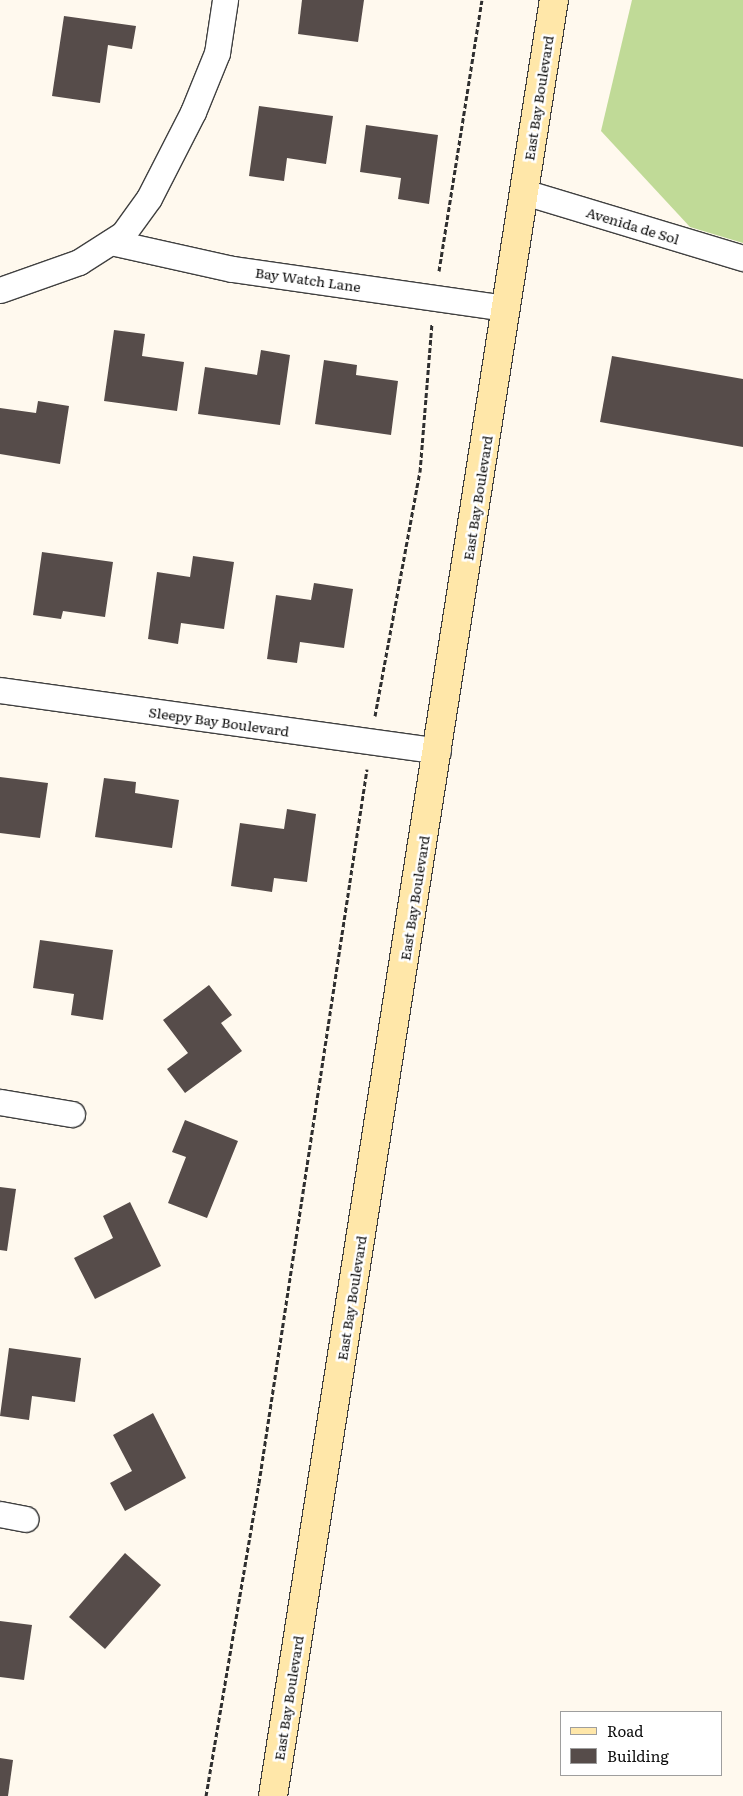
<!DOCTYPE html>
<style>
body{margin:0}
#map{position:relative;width:743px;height:1796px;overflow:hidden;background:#fff9ee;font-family:Literata,serif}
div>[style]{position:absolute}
.forest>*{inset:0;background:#c0da97}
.building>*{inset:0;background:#564c4a}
.path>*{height:3px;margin-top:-1.5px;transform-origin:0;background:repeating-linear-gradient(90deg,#2f2f2f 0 5px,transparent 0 7.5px)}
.roads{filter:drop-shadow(1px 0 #404040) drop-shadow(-1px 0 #404040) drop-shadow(0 1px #404040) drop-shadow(0 -1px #404040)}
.street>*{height:25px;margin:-12.5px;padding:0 12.5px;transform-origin:12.5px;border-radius:12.5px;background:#fff}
.secondary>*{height:28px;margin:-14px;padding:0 14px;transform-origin:14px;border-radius:14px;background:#ffe7a9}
span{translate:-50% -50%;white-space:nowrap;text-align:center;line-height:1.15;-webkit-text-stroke:5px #fff;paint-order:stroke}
.street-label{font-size:14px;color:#0d0d0d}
.legend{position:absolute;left:560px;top:1711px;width:162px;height:65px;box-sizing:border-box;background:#fff;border:1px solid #9e9e9e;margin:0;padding:6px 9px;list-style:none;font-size:15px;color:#0d0d0d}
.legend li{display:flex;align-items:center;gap:10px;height:25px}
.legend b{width:25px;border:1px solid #9e9e9e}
</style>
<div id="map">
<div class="forest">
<div style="clip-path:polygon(632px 0,743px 0,743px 243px,690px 227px,601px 131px)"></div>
</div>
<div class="building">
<div style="clip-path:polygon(302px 0,364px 0,358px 42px,298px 34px)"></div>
<div style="clip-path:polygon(64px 16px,136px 26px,132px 49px,108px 45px,100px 103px,52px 96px)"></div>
<div style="clip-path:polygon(259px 106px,333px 116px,326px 164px,287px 158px,284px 181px,249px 176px)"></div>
<div style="clip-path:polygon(366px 125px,438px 135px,429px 204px,398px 199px,401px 178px,360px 172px)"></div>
<div style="clip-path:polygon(114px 330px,145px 334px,142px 356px,184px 362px,177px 411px,104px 401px)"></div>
<div style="clip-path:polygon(261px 350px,290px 355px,280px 425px,198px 414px,205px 367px,257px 375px)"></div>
<div style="clip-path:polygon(612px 356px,743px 379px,743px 447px,600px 422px)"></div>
<div style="clip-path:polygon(324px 360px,357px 365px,356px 375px,398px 381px,391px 435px,315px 424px)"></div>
<div style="clip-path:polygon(38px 401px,69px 406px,60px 464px,0 454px,0 408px,36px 413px)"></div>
<div style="clip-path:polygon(42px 552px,113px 562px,105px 617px,63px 611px,61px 619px,33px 615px)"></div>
<div style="clip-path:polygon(193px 556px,234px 562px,224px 629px,181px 623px,178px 644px,148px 639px,157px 572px,190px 577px)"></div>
<div style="clip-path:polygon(314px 583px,353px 589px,344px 648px,300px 642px,297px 663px,267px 659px,276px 595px,311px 600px)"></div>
<div style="clip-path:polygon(0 777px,48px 783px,40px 838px,0 833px)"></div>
<div style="clip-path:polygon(104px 778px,136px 782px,135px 793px,179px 800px,172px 848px,95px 837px)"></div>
<div style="clip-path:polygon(287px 809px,316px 814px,307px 882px,274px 878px,272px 892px,231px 886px,240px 823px,284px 829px)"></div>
<div style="clip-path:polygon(40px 940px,113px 950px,103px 1020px,71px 1015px,74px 994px,33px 988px)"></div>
<div style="clip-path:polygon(209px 985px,232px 1015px,221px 1023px,242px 1051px,185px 1093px,167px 1069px,188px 1053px,163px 1020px)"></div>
<div style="clip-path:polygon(185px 1120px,238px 1141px,207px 1218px,168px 1203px,186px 1157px,172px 1152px)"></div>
<div style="clip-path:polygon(0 1187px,16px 1189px,7px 1251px,0 1250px)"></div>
<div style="clip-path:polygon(130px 1202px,161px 1266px,95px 1299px,74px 1258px,113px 1238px,103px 1216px)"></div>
<div style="clip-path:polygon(9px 1348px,81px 1358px,75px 1402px,32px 1396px,29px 1420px,0 1416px)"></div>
<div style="clip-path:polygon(153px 1413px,186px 1478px,125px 1511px,110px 1483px,132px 1471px,113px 1435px)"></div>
<div style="clip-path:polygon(125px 1553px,161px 1585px,105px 1649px,69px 1617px)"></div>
<div style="clip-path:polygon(0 1621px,32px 1625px,24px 1680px,0 1677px)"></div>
<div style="clip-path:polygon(0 1758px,13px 1760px,8px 1796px,0 1796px)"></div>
</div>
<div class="path">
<div style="left:439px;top:271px;width:274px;rotate:-81deg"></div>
<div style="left:375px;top:716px;width:248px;rotate:-79.6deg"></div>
<div style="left:420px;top:472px;width:148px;rotate:-85.4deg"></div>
<div style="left:206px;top:1796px;width:317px;rotate:-80.4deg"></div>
<div style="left:259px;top:1483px;width:722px;rotate:-81.4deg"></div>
</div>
<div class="roads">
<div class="street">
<div style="left:524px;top:192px;width:229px;rotate:16.8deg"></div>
<div style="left:111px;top:242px;width:124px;rotate:12.6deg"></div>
<div style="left:232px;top:269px;width:277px;rotate:8.1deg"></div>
<div style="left:0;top:290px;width:84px;rotate:-19.5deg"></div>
<div style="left:79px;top:262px;width:52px;rotate:-32.5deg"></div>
<div style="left:123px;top:234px;width:44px;rotate:-54.2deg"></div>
<div style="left:149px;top:198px;width:97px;rotate:-62.9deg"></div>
<div style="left:193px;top:112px;width:64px;rotate:-67.9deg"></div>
<div style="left:217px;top:53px;width:54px;rotate:-81.4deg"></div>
<div style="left:0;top:690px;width:442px;rotate:7.9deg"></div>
<div style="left:0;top:1102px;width:73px;rotate:9.5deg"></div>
<div style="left:0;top:1514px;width:26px;rotate:11deg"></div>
</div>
<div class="secondary">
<div style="left:273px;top:1796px;width:1818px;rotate:-81.11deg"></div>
</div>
</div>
<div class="street-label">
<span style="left:538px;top:98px;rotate:-81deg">East Bay Boulevard</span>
<span style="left:633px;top:225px;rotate:17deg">Avenida de Sol</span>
<span style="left:308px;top:279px;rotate:8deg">Bay Watch Lane</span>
<span style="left:477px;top:498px;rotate:-81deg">East Bay Boulevard</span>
<span style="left:219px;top:721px;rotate:8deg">Sleepy Bay Boulevard</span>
<span style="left:414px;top:898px;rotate:-81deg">East Bay Boulevard</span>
<span style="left:351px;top:1298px;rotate:-81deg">East Bay Boulevard</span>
<span style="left:288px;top:1698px;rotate:-81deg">East Bay Boulevard</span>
</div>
<ul class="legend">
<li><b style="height:6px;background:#ffe7a9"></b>Road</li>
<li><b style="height:14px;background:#564c4a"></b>Building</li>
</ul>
</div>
